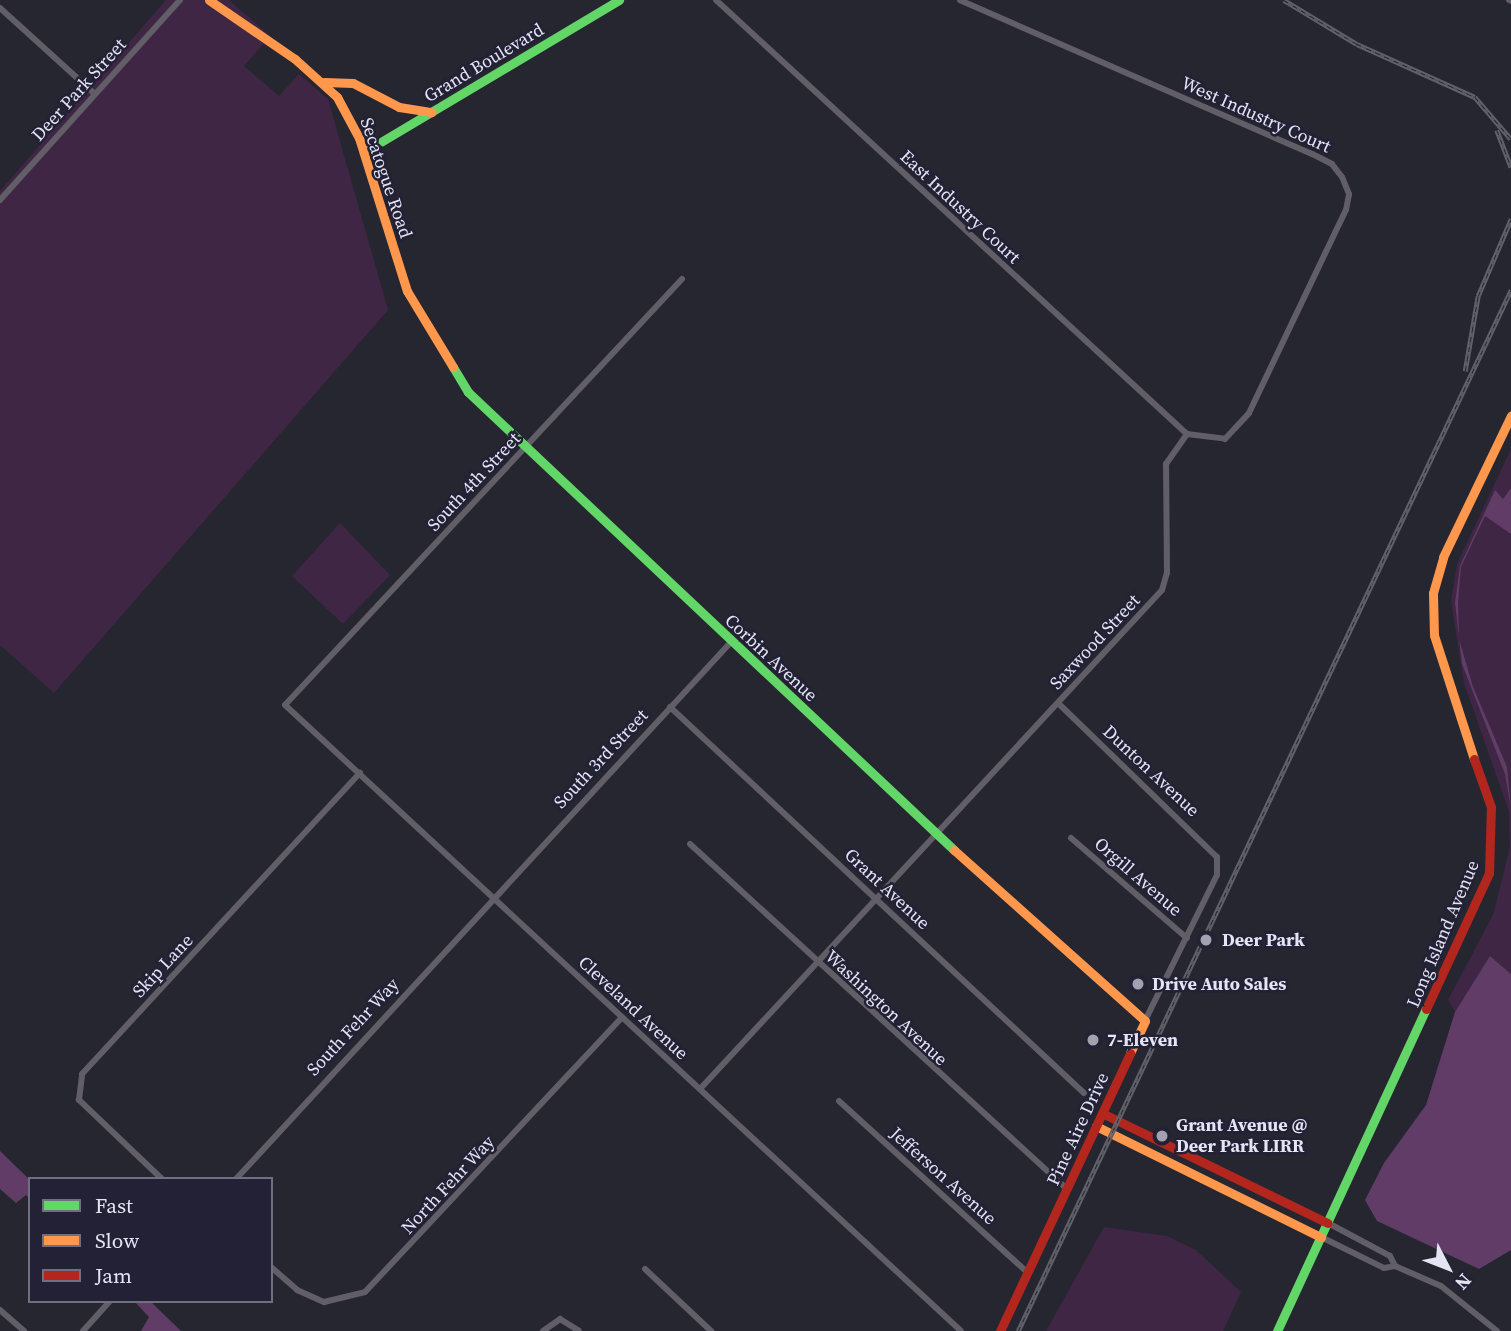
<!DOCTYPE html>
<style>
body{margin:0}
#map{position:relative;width:1511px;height:1331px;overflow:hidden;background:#262631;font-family:"Source Serif 4",serif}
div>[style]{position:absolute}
.green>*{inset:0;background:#3f2644}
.forest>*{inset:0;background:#603c67}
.street>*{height:6px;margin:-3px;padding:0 3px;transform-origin:3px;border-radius:3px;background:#625e67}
.fast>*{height:9px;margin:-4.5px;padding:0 4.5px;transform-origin:4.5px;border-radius:4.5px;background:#63d668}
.slow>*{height:9px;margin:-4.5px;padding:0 4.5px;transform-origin:4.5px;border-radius:4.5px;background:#ff974d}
.jam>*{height:9px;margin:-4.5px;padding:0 4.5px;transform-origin:4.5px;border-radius:4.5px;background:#b3261e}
.rail>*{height:4.5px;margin-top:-2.25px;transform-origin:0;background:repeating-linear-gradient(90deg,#222136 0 5px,#626169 0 10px);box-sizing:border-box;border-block:2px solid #626169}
.dots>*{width:19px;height:19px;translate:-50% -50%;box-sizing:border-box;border:4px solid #222136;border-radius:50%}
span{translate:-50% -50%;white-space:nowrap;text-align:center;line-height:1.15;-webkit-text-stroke:5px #222136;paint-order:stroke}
.street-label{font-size:18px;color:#e4e5f3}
.poi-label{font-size:18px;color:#e4e5f3;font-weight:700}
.left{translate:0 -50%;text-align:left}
.legend{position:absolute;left:28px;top:1177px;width:245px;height:126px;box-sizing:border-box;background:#222136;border:2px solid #706f82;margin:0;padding:9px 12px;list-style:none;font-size:21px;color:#e4e5f3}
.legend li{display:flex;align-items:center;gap:14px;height:35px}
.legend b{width:35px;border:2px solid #706f82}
.north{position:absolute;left:1413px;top:1233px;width:70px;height:70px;-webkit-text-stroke:5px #222136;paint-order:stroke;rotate:132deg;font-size:19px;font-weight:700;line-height:28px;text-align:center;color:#e4e5f3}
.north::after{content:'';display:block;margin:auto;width:24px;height:32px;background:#e4e5f3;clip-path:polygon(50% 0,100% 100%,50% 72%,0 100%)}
</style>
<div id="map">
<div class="green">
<div style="clip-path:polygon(166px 0,229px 0,270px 36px,244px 66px,279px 96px,299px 74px,328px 99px,388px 310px,54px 693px,0 645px,0 191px)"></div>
<div style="clip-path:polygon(1511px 449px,1511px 974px,1490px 957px,1455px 1012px,1448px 1000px,1493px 915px,1510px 847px,1509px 812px,1464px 683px,1451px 601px,1457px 564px)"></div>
<div style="clip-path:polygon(340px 523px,390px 575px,343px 624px,292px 576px)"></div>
<div style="clip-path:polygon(1104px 1227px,1167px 1236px,1196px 1250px,1241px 1292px,1223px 1331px,1046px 1331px)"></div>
</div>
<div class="forest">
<div style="clip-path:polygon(1511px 488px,1511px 534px,1485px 516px,1461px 567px,1458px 603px,1459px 639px,1473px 687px,1507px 767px,1511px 809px,1505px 774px,1462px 664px,1455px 603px,1460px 566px,1495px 490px,1503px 499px)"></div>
<div style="clip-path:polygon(1490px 956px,1511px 974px,1511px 1250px,1479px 1269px,1377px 1221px,1365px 1200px,1384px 1163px,1426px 1105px,1455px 1012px)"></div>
<div style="clip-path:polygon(0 1151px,30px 1180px,30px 1199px,26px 1195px,16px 1203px,0 1189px)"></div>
<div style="clip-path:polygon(134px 1301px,150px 1301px,181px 1331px,141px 1331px,149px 1317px)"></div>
</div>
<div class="street">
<div style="left:716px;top:0;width:640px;rotate:42.66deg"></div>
<div style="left:1187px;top:434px;width:38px;rotate:7deg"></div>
<div style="left:1225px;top:439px;width:35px;rotate:-47deg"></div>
<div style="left:1249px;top:413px;width:225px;rotate:-64.5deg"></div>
<div style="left:1346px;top:210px;width:16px;rotate:-79deg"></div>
<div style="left:1349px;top:194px;width:18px;rotate:-112deg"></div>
<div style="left:1342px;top:177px;width:16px;rotate:-128deg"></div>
<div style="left:1332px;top:164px;width:22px;rotate:-153deg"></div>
<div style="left:1312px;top:154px;width:384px;rotate:-156.4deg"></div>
<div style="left:1509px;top:0;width:2px;rotate:27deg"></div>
<div style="left:0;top:8px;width:128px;rotate:42.2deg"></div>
<div style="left:0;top:200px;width:269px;rotate:-48deg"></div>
<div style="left:682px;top:279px;width:582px;rotate:132.98deg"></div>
<div style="left:285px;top:705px;width:921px;rotate:42.8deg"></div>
<div style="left:1058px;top:703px;width:221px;rotate:44.1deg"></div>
<div style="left:1217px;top:857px;width:18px;rotate:90deg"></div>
<div style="left:1217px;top:875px;width:163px;rotate:116.3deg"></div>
<div style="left:670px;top:707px;width:566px;rotate:43deg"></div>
<div style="left:1071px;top:838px;width:153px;rotate:40.8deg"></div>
<div style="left:690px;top:844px;width:511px;rotate:42.46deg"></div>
<div style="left:700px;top:1089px;width:680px;rotate:-47.2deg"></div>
<div style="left:1162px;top:590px;width:18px;rotate:-74deg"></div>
<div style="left:1167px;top:573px;width:109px;rotate:-90.5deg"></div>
<div style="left:1166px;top:464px;width:37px;rotate:-55deg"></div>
<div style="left:839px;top:1101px;width:256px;rotate:42.3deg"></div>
<div style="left:162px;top:1179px;width:115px;rotate:-136.4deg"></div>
<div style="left:79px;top:1100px;width:26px;rotate:-83deg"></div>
<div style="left:82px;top:1074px;width:410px;rotate:-47.3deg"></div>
<div style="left:236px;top:1179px;width:730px;rotate:-47.33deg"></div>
<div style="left:1328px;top:1223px;width:70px;rotate:28deg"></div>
<div style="left:1390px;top:1256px;width:11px;rotate:63deg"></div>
<div style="left:1321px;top:1237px;width:70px;rotate:26.2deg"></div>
<div style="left:1384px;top:1268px;width:11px;rotate:-10deg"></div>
<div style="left:1395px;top:1266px;width:50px;rotate:23.5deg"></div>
<div style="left:1441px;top:1286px;width:72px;rotate:38.8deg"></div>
<div style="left:271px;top:1267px;width:35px;rotate:41deg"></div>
<div style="left:297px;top:1290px;width:30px;rotate:24deg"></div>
<div style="left:324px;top:1302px;width:42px;rotate:-13.7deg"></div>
<div style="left:365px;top:1292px;width:376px;rotate:-46.9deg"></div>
<div style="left:645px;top:1269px;width:91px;rotate:43.2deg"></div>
<div style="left:0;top:1310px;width:32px;rotate:41deg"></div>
<div style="left:83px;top:1331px;width:40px;rotate:-48deg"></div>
<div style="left:543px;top:1331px;width:21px;rotate:-35deg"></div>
<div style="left:560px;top:1319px;width:22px;rotate:32deg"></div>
</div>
<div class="fast">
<div style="left:364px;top:152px;width:297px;rotate:-30.8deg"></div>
<div style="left:453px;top:367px;width:29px;rotate:59deg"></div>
<div style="left:468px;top:392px;width:668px;rotate:43.3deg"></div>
<div style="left:1277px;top:1331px;width:355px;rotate:-65.2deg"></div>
</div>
<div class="slow">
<div style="left:209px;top:0;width:104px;rotate:34.5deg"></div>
<div style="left:295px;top:59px;width:57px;rotate:42.1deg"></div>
<div style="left:337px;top:97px;width:47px;rotate:61.8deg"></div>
<div style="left:359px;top:138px;width:160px;rotate:72.6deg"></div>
<div style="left:407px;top:291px;width:89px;rotate:58.8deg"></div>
<div style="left:324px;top:82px;width:29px;rotate:2deg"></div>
<div style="left:353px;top:83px;width:52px;rotate:27.6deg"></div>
<div style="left:399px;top:107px;width:33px;rotate:9deg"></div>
<div style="left:1474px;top:759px;width:130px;rotate:-107.9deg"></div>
<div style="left:1434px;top:635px;width:42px;rotate:-91.4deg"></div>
<div style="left:1433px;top:593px;width:37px;rotate:-74deg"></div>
<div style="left:1443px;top:557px;width:157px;rotate:-64.3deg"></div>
<div style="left:954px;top:850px;width:256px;rotate:41.8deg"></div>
<div style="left:1145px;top:1021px;width:35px;rotate:115deg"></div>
<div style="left:1096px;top:1126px;width:251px;rotate:26.3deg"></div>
</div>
<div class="jam">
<div style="left:1426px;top:1009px;width:150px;rotate:-65.1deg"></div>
<div style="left:1489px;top:873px;width:66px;rotate:-88.3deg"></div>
<div style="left:1491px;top:807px;width:51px;rotate:-109.5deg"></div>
<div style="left:1102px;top:1113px;width:251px;rotate:26deg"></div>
<div style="left:1000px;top:1331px;width:307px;rotate:-64.9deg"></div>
</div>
<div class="rail">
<div style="left:1284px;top:0;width:85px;rotate:31.1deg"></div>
<div style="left:1357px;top:44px;width:129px;rotate:24.2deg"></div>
<div style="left:1475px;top:97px;width:55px;rotate:49.4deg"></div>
<div style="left:1497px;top:130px;width:40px;rotate:69deg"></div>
<div style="left:1465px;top:371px;width:76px;rotate:-80.2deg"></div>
<div style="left:1478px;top:296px;width:84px;rotate:-66.8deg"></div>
<div style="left:1018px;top:1331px;width:1152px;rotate:-64.66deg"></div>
</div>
<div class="dots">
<div style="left:1206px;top:940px;background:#a2a2af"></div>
<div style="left:1138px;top:984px;background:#a2a2af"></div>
<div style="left:1093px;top:1040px;background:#a2a2af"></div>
<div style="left:1162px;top:1136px;background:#a2a2af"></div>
</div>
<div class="street-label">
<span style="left:484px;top:63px;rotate:-31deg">Grand Boulevard</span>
<span style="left:79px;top:90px;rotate:-48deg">Deer Park Street</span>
<span style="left:1256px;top:115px;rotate:24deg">West Industry Court</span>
<span style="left:386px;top:178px;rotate:71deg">Secatogue Road</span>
<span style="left:960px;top:207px;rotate:43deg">East Industry Court</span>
<span style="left:474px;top:482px;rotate:-47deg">South 4th Street</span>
<span style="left:1095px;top:642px;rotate:-47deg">Saxwood Street</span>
<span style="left:771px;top:658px;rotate:43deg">Corbin Avenue</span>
<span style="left:601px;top:759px;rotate:-47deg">South 3rd Street</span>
<span style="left:1151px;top:771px;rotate:43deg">Dunton Avenue</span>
<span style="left:1138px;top:877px;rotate:41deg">Orgill Avenue</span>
<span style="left:887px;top:889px;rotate:43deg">Grant Avenue</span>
<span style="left:1443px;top:934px;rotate:-67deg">Long Island Avenue</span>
<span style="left:163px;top:966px;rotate:-47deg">Skip Lane</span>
<span style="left:633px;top:1008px;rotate:43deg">Cleveland Avenue</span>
<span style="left:886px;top:1008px;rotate:43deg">Washington Avenue</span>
<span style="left:353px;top:1027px;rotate:-47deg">South Fehr Way</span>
<span style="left:1078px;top:1129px;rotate:-65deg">Pine Aire Drive</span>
<span style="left:943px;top:1176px;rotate:42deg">Jefferson Avenue</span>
<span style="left:448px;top:1185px;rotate:-47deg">North Fehr Way</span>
</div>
<div class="poi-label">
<span class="left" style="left:1222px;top:940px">Deer Park</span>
<span class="left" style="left:1152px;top:984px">Drive Auto Sales</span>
<span class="left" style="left:1107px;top:1040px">7-Eleven</span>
<span class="left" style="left:1176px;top:1136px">Grant Avenue @<br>Deer Park LIRR</span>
</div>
<ul class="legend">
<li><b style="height:9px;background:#63d668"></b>Fast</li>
<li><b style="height:9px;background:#ff974d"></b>Slow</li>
<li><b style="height:9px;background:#b3261e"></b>Jam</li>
</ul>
<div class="north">N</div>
</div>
